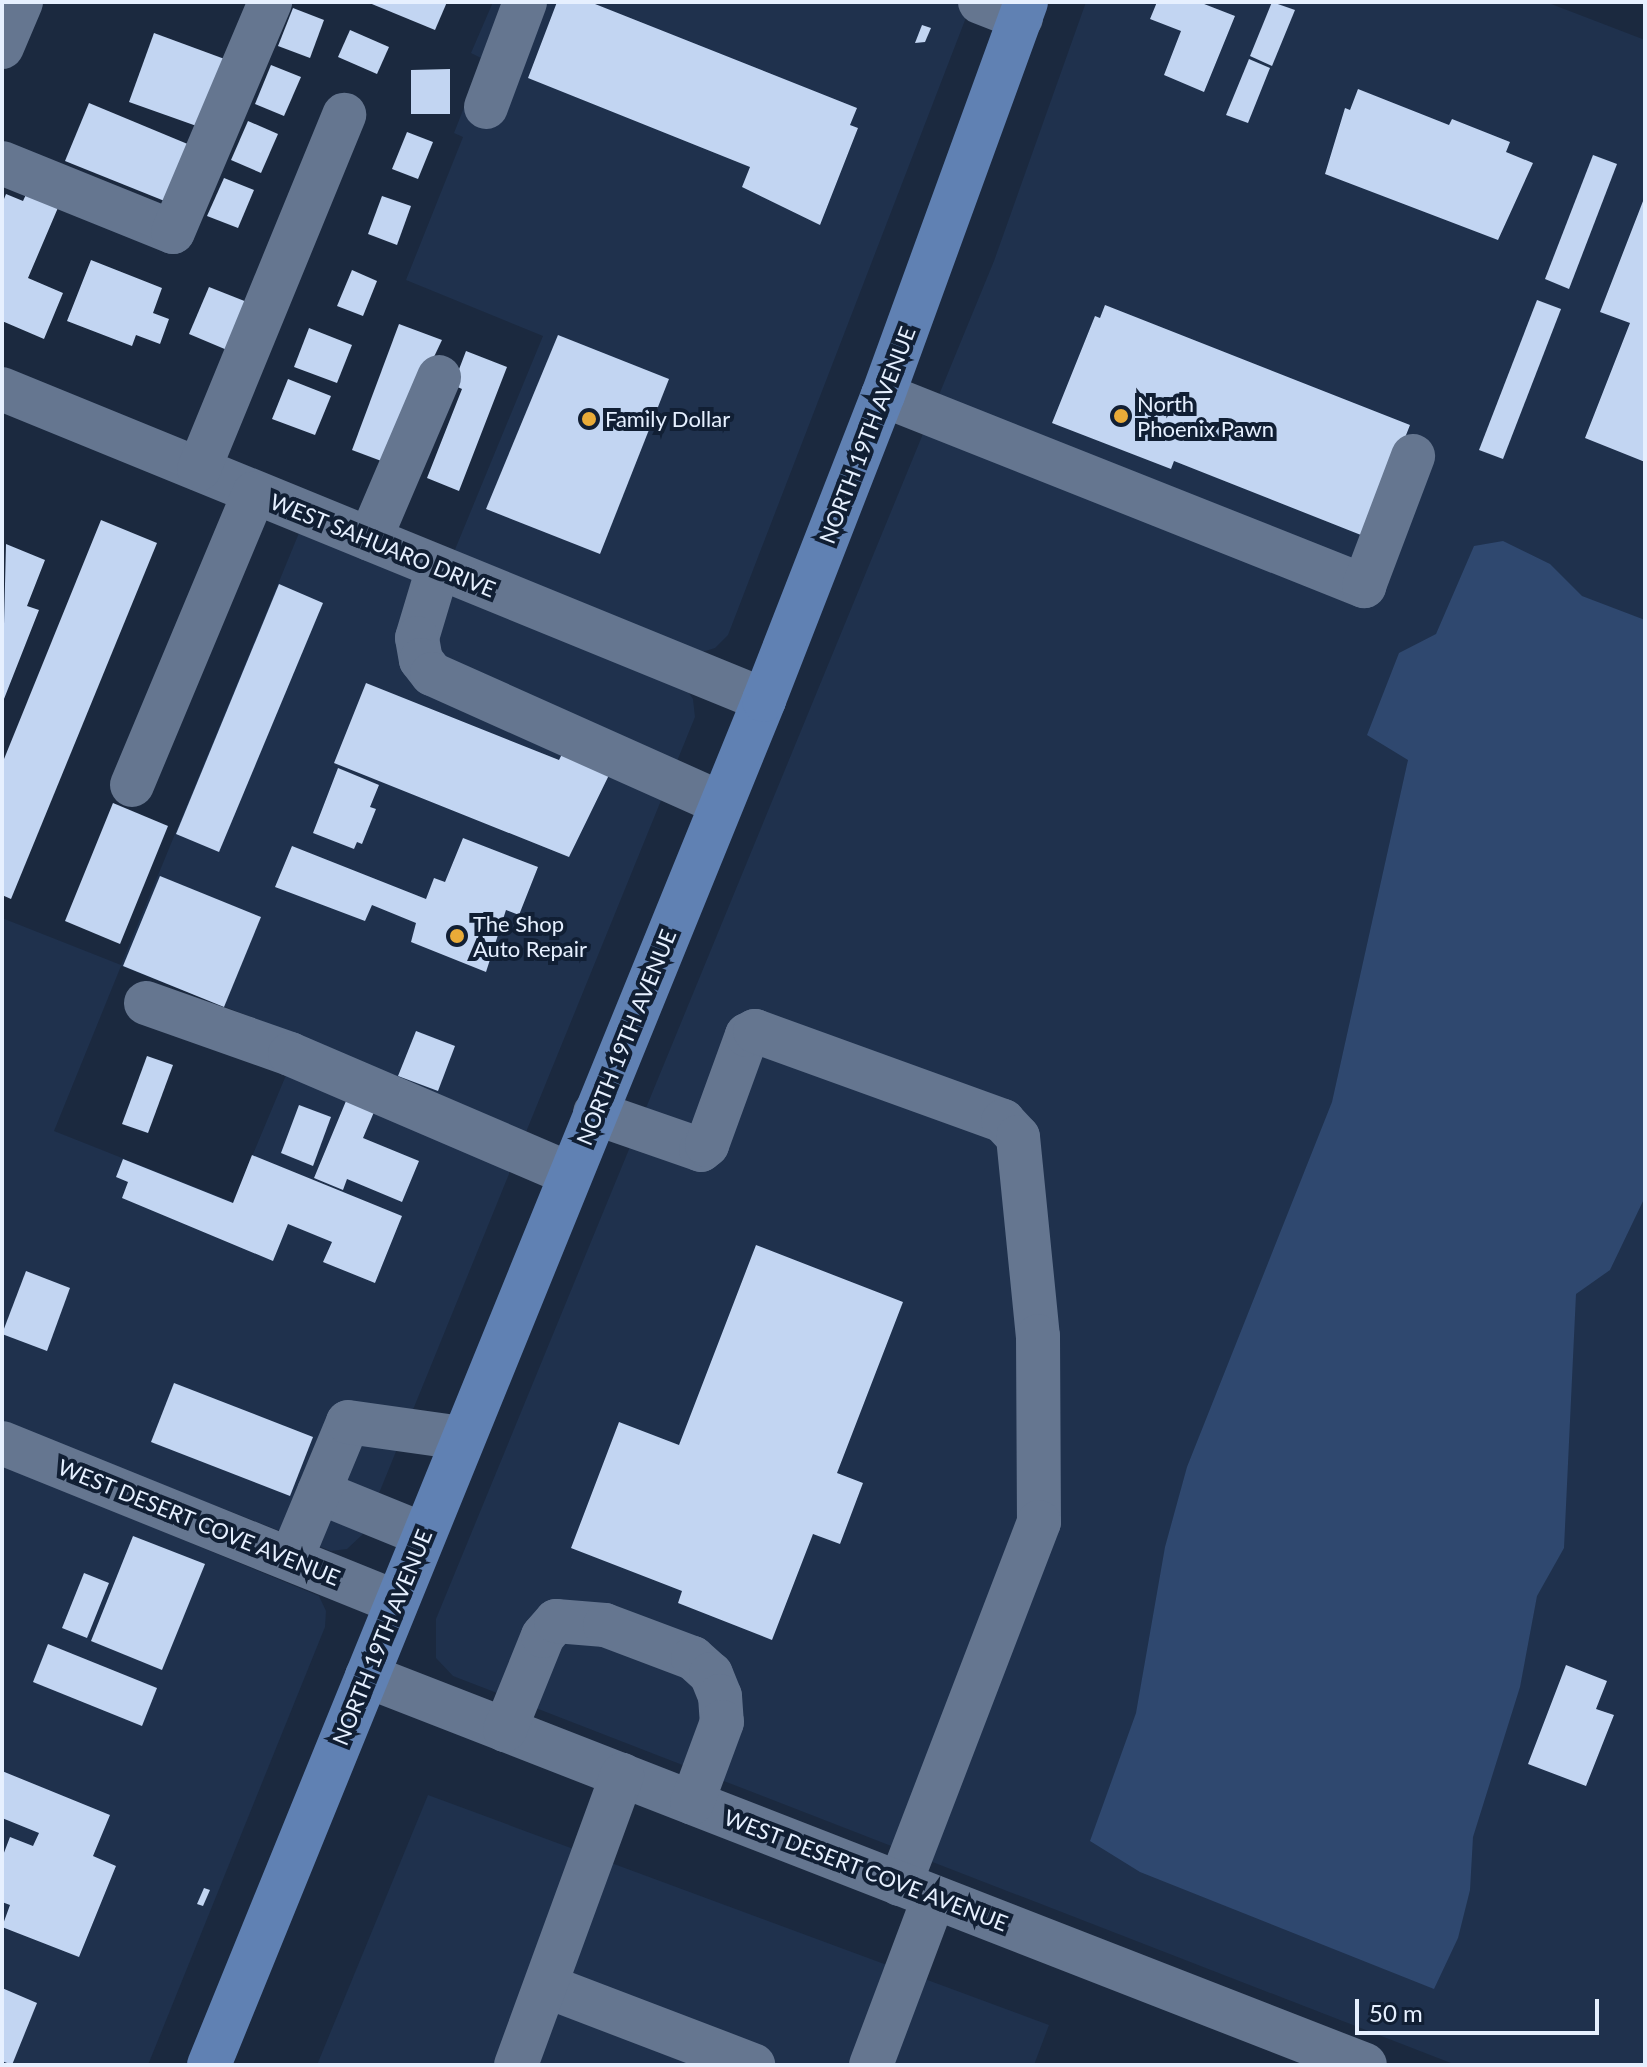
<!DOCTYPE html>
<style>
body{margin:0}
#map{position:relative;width:1647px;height:2067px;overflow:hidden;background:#1b293f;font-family:Lato,sans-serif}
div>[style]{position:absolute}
.built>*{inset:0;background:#1f314d}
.green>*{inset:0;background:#2f486f}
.building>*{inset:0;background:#c2d5f2}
.minor>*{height:44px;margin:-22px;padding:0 22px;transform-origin:22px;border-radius:22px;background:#657690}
.major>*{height:44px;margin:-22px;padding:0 22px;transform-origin:22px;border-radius:22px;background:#6081b3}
.dots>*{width:22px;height:22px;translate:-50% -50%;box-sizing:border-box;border:4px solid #111f34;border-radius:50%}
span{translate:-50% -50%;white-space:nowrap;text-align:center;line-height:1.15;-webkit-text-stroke:8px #111f34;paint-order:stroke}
.poi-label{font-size:22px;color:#e6f0ff}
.left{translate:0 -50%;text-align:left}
.street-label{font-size:22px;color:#e6f0ff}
.frame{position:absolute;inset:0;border:4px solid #e6f0ff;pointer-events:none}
.scale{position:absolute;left:1355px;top:1999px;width:244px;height:36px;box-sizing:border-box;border:4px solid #e6f0ff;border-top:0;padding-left:10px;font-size:24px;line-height:28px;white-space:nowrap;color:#e6f0ff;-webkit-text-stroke:6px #111f34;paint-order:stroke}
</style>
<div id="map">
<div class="built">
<div style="clip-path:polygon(493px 2px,972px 2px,728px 635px,715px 648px,699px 653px,454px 552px,543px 336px,406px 280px,463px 137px,454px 133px,483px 59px,471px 53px)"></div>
<div style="clip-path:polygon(1086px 2px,1546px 2px,1645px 40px,1645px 2065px,1456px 2065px,453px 1676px,436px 1658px,436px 1619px,994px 261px)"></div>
<div style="clip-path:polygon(evenodd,299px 533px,684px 686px,693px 699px,695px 717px,362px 1535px,347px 1549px,331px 1551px,2px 1422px,2px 918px,121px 965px,299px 533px,121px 966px,302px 1037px,233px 1202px,54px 1131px,121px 966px)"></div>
<div style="clip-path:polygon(2px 1465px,319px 1596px,326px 1611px,325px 1627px,148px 2065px,2px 2065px)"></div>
<div style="clip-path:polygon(428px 1795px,1049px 2025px,1034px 2065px,317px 2065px)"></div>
</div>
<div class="green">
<div style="clip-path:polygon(1503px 541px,1550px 564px,1582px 596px,1645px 620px,1645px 1197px,1610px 1270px,1576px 1294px,1564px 1548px,1537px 1596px,1520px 1687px,1473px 1837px,1470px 1890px,1458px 1938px,1434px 1989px,1140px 1872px,1090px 1841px,1136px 1713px,1165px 1547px,1187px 1467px,1332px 1102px,1408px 760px,1367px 735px,1399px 653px,1436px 634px,1474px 546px)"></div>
</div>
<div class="building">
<div style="clip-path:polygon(367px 2px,447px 2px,435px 30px)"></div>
<div style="clip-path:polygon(557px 2px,590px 2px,857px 108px,850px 125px,858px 128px,820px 225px,742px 187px,750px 167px,528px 78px)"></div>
<div style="clip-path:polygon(1157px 2px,1199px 2px,1235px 16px,1204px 92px,1164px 75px,1181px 31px,1150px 19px)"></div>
<div style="clip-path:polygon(1272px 2px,1295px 10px,1272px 66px,1250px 56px)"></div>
<div style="clip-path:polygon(293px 8px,324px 20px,310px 58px,278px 46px)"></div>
<div style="clip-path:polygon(922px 25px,931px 28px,925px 42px,915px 43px)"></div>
<div style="clip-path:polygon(350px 30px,389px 47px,377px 74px,338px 57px)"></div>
<div style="clip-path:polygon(154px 33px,230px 61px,205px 129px,129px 102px)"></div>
<div style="clip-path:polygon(1249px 59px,1270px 68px,1248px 123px,1226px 115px)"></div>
<div style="clip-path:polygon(271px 65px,301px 77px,284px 116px,255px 104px)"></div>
<div style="clip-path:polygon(450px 69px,450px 114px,411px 114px,411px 70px)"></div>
<div style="clip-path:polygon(1358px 89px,1449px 125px,1452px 119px,1510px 142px,1506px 152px,1533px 163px,1498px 240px,1325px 174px,1345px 108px,1350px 110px)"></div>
<div style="clip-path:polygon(89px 103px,190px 145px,167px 202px,65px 161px)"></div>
<div style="clip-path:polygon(248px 121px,278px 134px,261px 173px,231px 160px)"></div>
<div style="clip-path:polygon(407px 132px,433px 142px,418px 179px,392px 169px)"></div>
<div style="clip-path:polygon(1593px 155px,1617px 164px,1569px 289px,1545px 279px)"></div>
<div style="clip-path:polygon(224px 178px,254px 190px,238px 228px,207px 216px)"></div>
<div style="clip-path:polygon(28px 190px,60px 203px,28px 278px,63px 293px,44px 339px,2px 321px,2px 204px,6px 194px,23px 201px)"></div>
<div style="clip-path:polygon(382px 196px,411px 206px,397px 245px,368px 234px)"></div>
<div style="clip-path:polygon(1645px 196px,1645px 462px,1585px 438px,1630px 323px,1600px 312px)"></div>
<div style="clip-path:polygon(91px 260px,162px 288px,153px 313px,169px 319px,160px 344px,136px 335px,132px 346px,67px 321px)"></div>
<div style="clip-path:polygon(352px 270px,377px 281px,363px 316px,337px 306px)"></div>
<div style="clip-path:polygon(209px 287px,247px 302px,227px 350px,189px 334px)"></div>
<div style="clip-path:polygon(1537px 300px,1561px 309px,1503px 459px,1479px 450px)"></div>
<div style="clip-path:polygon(1105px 305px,1410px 425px,1366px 537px,1174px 461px,1171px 469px,1052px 423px,1095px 316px,1100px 318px)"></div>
<div style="clip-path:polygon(399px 324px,442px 340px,384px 462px,352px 450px)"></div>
<div style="clip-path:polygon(309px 328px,352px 345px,337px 383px,294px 367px)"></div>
<div style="clip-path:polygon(558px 335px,669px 379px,600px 554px,486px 509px)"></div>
<div style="clip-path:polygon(466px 351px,507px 367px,459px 491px,427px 478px,462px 389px,453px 385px)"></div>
<div style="clip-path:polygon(288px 379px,331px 396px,315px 435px,272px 419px)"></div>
<div style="clip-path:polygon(101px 520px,157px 543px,11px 899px,2px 895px,2px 764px)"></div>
<div style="clip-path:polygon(6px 544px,45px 560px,27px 606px,39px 610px,2px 704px)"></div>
<div style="clip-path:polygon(279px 584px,323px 603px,219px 852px,176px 834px)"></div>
<div style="clip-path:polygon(366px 683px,559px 760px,562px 754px,610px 773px,569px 857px,334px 763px)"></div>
<div style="clip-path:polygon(338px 768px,379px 785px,370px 807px,376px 809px,362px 844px,357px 842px,354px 849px,313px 833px)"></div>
<div style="clip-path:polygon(113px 803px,168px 826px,120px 944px,65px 921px)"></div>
<div style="clip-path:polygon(463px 838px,538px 867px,519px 915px,506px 910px,486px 972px,411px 942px,416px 923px,372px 905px,365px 921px,275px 887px,292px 846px,426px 899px,434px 878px,445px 882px)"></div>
<div style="clip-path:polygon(160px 876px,261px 917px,224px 1007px,123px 966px)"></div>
<div style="clip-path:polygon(416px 1031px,455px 1046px,438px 1091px,398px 1076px)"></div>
<div style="clip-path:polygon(147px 1056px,173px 1065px,148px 1133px,122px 1124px)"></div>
<div style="clip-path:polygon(346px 1101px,374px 1112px,363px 1138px,419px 1161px,402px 1202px,347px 1179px,343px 1190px,314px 1178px)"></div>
<div style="clip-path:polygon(299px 1105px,331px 1117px,313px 1166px,281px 1153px)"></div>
<div style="clip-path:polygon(252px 1155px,402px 1216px,375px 1283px,323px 1262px,332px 1242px,288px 1224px,273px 1261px,122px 1198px,128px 1182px,116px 1177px,123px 1159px,233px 1203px)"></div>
<div style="clip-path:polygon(756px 1245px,903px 1302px,837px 1473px,863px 1483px,840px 1544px,813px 1534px,772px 1640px,678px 1603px,682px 1591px,571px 1548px,619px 1422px,679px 1445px)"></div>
<div style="clip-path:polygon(26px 1271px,70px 1288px,47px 1351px,2px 1334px)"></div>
<div style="clip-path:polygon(174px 1383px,313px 1437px,290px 1496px,151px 1442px)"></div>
<div style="clip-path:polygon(133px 1536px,205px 1564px,162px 1670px,91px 1641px)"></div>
<div style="clip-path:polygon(84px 1573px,109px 1583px,87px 1638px,62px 1628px)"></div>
<div style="clip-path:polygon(48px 1644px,157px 1688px,142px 1726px,33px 1682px)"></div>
<div style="clip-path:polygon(1566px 1665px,1607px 1681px,1596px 1709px,1614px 1715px,1586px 1786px,1528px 1764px)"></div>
<div style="clip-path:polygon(2px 1771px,110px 1815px,93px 1856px,116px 1866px,79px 1957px,2px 1927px,10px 1905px,2px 1902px,2px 1858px,10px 1837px,33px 1846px,39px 1833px,2px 1818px)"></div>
<div style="clip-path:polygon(204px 1888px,210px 1890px,203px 1906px,197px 1904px)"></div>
<div style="clip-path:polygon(2px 1988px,37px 2003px,12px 2065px,2px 2061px)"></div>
</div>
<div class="minor">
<div style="left:980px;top:2px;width:44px;rotate:21.3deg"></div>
<div style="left:2px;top:47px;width:49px;rotate:-67.1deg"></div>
<div style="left:486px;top:107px;width:112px;rotate:-69.6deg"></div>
<div style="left:2px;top:163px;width:184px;rotate:22deg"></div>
<div style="left:173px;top:232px;width:250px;rotate:-67.1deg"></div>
<div style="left:2px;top:389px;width:823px;rotate:22.2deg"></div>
<div style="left:883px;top:395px;width:518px;rotate:21.66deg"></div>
<div style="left:1364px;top:586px;width:139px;rotate:-69.3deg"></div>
<div style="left:199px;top:469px;width:383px;rotate:-67.7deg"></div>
<div style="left:370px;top:539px;width:176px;rotate:-66.9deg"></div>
<div style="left:438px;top:568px;width:73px;rotate:106.7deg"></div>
<div style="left:417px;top:638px;width:22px;rotate:80deg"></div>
<div style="left:421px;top:660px;width:18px;rotate:52deg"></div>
<div style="left:432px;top:674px;width:316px;rotate:24.1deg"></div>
<div style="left:132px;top:785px;width:316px;rotate:-67.3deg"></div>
<div style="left:146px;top:1003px;width:153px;rotate:19.5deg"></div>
<div style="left:290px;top:1054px;width:305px;rotate:23.2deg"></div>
<div style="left:595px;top:1113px;width:112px;rotate:19.2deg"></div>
<div style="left:701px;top:1150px;width:8px;rotate:-40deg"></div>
<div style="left:707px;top:1145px;width:117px;rotate:-70deg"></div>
<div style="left:747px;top:1035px;width:9px;rotate:-27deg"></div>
<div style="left:755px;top:1031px;width:264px;rotate:19.9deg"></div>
<div style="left:1003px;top:1121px;width:22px;rotate:47deg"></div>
<div style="left:1018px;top:1137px;width:200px;rotate:84.3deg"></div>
<div style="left:1038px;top:1336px;width:186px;rotate:89.7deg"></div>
<div style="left:1039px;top:1522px;width:388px;rotate:111deg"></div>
<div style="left:2px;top:1443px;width:425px;rotate:22deg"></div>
<div style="left:319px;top:1492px;width:111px;rotate:22.2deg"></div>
<div style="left:291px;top:1559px;width:148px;rotate:-67.4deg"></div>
<div style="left:348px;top:1422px;width:115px;rotate:8deg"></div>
<div style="left:367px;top:1676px;width:1071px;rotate:21.29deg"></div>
<div style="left:505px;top:1730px;width:101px;rotate:-68deg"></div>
<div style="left:543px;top:1636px;width:20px;rotate:-49deg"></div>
<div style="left:556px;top:1621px;width:49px;rotate:4.7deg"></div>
<div style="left:605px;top:1625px;width:94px;rotate:20.6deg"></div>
<div style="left:693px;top:1658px;width:24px;rotate:42deg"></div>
<div style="left:711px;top:1674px;width:24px;rotate:68deg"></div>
<div style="left:720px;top:1696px;width:26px;rotate:86deg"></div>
<div style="left:722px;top:1722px;width:86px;rotate:110.3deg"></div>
<div style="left:546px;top:1986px;width:222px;rotate:20.9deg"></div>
<div style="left:516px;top:2065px;width:309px;rotate:-69.9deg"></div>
<div style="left:871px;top:2065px;width:179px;rotate:-69.4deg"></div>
</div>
<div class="major">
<div style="left:209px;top:2065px;width:1474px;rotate:-67.87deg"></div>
<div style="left:764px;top:700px;width:327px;rotate:-68.7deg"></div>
<div style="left:883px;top:395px;width:418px;rotate:-70deg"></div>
</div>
<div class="dots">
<div style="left:1121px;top:416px;background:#e9ab38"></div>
<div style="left:589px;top:419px;background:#e9ab38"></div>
<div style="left:457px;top:936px;background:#e9ab38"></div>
</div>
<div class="poi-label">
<span class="left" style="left:1137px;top:416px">North<br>Phoenix Pawn</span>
<span class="left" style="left:605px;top:419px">Family Dollar</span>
<span class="left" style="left:473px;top:936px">The Shop<br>Auto Repair</span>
</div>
<div class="street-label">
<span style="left:867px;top:435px;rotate:-69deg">NORTH 19TH AVENUE</span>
<span style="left:383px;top:545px;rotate:22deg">WEST SAHUARO DRIVE</span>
<span style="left:626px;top:1037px;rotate:-68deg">NORTH 19TH AVENUE</span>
<span style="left:199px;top:1522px;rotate:22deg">WEST DESERT COVE AVENUE</span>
<span style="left:382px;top:1637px;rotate:-68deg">NORTH 19TH AVENUE</span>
<span style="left:866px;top:1870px;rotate:21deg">WEST DESERT COVE AVENUE</span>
</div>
<div class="frame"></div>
<div class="scale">50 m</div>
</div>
